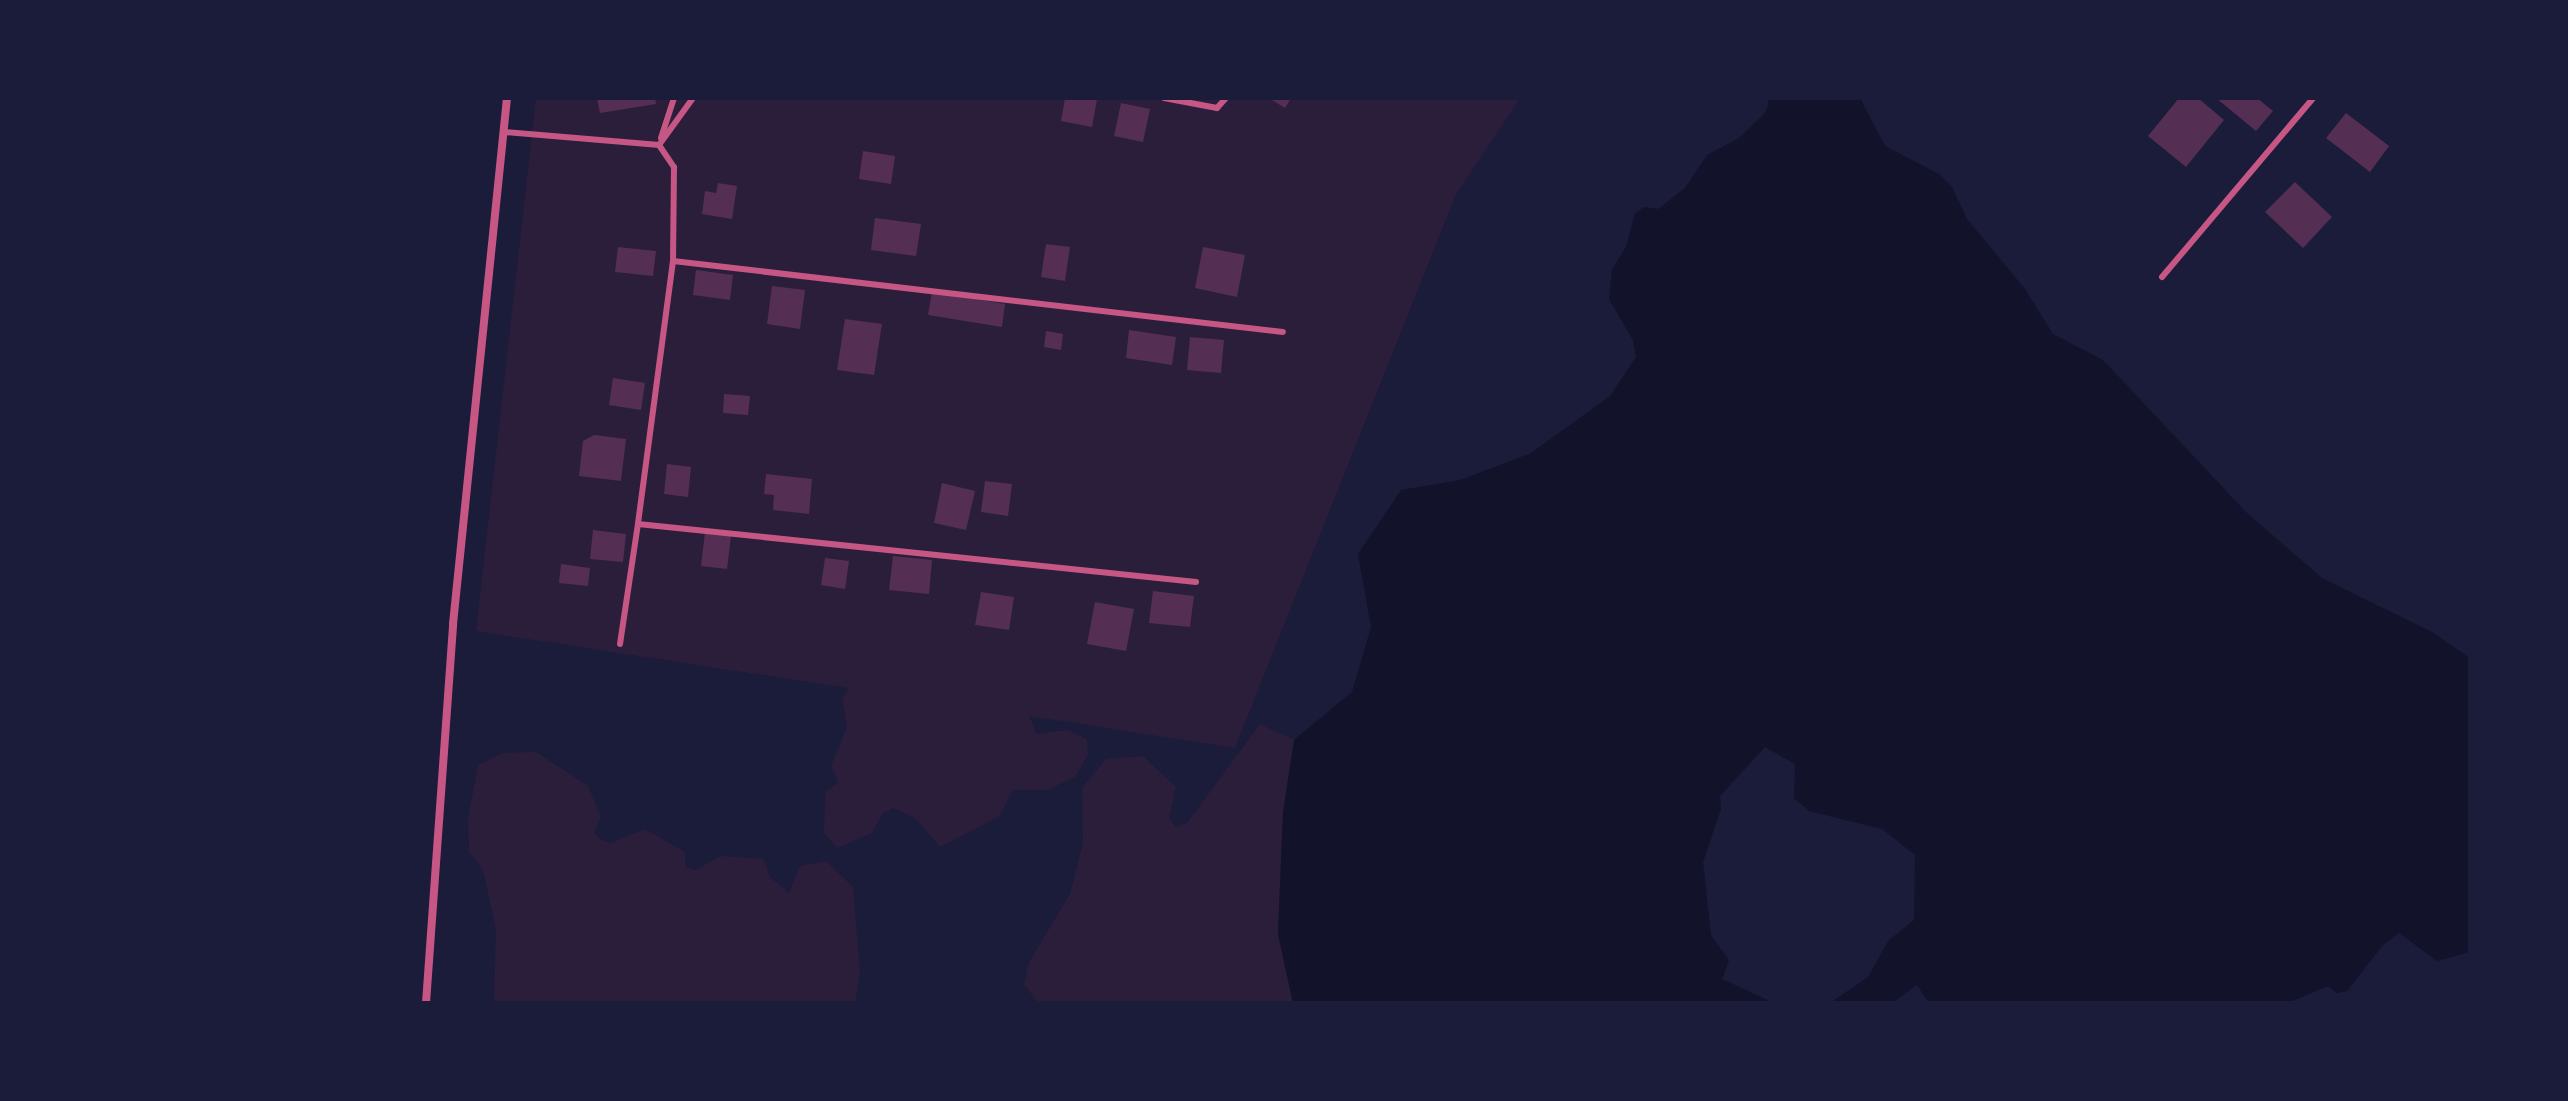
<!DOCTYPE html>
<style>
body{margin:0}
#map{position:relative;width:2568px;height:1101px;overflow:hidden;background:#1b1b3a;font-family:"Playfair Display",serif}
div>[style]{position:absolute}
.green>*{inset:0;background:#2a1e3b}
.water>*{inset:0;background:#12122b}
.building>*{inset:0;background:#542f53}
.service>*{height:6px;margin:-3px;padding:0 3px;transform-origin:3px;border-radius:3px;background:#c65784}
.minor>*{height:8px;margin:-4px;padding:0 4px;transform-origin:4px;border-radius:4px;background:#c65784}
span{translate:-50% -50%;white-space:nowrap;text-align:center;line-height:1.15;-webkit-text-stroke:7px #1b1b3a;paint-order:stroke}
.frame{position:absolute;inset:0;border:100px solid #1b1b3a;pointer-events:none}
</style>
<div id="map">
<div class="green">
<div style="clip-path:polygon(536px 98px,1520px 98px,1456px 194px,1235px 748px,1029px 716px,1037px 734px,1068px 730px,1087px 739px,1088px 755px,1075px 777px,1047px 790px,1013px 790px,1000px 816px,940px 847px,915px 818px,893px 808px,883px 813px,872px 833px,837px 848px,824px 833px,825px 793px,838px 782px,831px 766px,847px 727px,842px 700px,848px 688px,476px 631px)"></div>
<div style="clip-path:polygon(1260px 724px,1294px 740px,1283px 813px,1278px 934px,1293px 1003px,1038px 1003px,1024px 984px,1029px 962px,1070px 894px,1083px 843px,1082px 788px,1106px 759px,1143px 756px,1176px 787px,1169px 818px,1176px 827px,1187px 823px)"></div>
<div style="clip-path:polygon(536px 752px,588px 786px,601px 817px,594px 832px,601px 840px,611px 843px,645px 829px,685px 852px,685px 867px,695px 870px,721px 856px,764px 859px,770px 877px,789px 893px,800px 866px,826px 861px,853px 887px,860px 973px,855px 1003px,494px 1003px,496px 929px,483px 870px,469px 852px,468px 818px,478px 765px,502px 753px)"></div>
</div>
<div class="water">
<div style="clip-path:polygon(1764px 98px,1860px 98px,1885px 146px,1939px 174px,1952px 187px,1967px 219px,2025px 289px,2053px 334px,2103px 360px,2247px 513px,2322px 578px,2432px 632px,2470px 658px,2470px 952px,2437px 961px,2399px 933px,2383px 945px,2347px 991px,2337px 993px,2328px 986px,2288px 1003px,1929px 1003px,1917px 985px,1892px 1003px,1830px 1003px,1868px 977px,1889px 940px,1914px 920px,1915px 855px,1882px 829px,1809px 811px,1794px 798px,1795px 764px,1765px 747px,1720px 796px,1721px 809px,1703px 862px,1711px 935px,1729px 960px,1722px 979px,1774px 1003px,1293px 1003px,1278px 934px,1283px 813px,1294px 740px,1352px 692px,1371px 627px,1358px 554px,1401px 490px,1460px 480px,1531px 453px,1610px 396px,1636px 357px,1633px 340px,1609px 299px,1612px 269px,1626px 247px,1635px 213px,1644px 207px,1658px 209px,1685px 188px,1707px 155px,1739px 138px,1765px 113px,1769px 102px)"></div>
</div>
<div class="building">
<div style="clip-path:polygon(597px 98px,655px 98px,656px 104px,600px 113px)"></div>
<div style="clip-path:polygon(1065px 98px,1097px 99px,1092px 127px,1061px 121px)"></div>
<div style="clip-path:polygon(1269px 98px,1291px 98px,1285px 108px)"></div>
<div style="clip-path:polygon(2179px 98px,2198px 98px,2224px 120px,2186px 167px,2148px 136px)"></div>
<div style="clip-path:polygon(2216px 98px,2257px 98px,2273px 111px,2256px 131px)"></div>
<div style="clip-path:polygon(1121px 103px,1150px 109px,1143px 142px,1114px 136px)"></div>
<div style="clip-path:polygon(2346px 113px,2389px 146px,2370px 172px,2326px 138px)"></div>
<div style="clip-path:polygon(863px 151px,895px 156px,891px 184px,859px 179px)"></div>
<div style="clip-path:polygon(2295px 182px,2332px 217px,2303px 248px,2265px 212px)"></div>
<div style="clip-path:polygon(718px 183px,737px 186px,732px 219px,702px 214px,705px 191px,716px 193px)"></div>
<div style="clip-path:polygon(875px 218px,921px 224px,916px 256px,871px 250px)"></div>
<div style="clip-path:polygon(1046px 244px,1070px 247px,1065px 281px,1041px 277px)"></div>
<div style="clip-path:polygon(618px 247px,656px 251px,653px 276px,615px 272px)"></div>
<div style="clip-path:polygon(1203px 247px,1245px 255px,1237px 297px,1195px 288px)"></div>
<div style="clip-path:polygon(696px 270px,733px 275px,730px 300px,693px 295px)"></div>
<div style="clip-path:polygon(772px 286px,805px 290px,800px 329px,767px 324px)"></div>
<div style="clip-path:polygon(932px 292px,1005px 304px,1002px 327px,928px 315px)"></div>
<div style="clip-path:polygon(845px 319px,882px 324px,874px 375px,837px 370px)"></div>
<div style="clip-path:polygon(1129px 330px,1176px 337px,1172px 365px,1126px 358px)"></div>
<div style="clip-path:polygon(1046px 331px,1063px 334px,1061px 350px,1044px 347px)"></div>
<div style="clip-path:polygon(1190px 337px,1224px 340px,1221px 373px,1187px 370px)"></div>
<div style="clip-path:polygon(613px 378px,645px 383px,641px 410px,609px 405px)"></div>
<div style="clip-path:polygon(724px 394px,750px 396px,748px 415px,723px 413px)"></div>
<div style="clip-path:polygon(594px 435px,626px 439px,621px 481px,579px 476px,583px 441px)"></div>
<div style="clip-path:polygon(667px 464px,691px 467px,688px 497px,664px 494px)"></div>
<div style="clip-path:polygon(766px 474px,812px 479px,809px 514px,773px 510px,774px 495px,764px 494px)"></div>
<div style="clip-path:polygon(985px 481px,1012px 484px,1008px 516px,981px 512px)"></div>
<div style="clip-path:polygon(942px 483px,975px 491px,966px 530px,934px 523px)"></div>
<div style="clip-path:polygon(593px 530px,626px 534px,623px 562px,590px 559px)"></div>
<div style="clip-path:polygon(705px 532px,731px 536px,727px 569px,701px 566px)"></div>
<div style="clip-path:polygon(893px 556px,932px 560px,929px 594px,889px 590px)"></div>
<div style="clip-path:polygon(825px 558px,849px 561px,845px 589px,821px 585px)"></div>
<div style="clip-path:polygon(561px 564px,590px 568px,588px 586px,559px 583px)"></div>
<div style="clip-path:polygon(1153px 591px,1194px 596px,1190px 627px,1149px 623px)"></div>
<div style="clip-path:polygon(981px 592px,1014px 597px,1009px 630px,975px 625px)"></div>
<div style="clip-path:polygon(1095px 602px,1134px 609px,1126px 651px,1087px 644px)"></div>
</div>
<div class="service">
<div style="left:1164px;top:98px;width:54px;rotate:10.7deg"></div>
<div style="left:1217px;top:108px;width:13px;rotate:-48deg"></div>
<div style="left:504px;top:132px;width:156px;rotate:4.8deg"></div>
<div style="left:661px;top:138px;width:42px;rotate:-72deg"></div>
<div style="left:659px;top:145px;width:27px;rotate:56deg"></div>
<div style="left:674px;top:167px;width:94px;rotate:90.6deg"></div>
<div style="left:673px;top:261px;width:265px;rotate:97.6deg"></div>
<div style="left:638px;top:524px;width:561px;rotate:5.93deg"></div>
<div style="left:659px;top:145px;width:58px;rotate:-54.1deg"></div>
<div style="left:673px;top:261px;width:614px;rotate:6.64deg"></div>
<div style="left:2162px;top:277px;width:234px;rotate:-49.8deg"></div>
<div style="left:620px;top:644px;width:121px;rotate:-81.5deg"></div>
</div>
<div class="minor">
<div style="left:426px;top:1003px;width:380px;rotate:-85.9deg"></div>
<div style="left:453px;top:624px;width:529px;rotate:-84.14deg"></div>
</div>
<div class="frame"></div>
</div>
